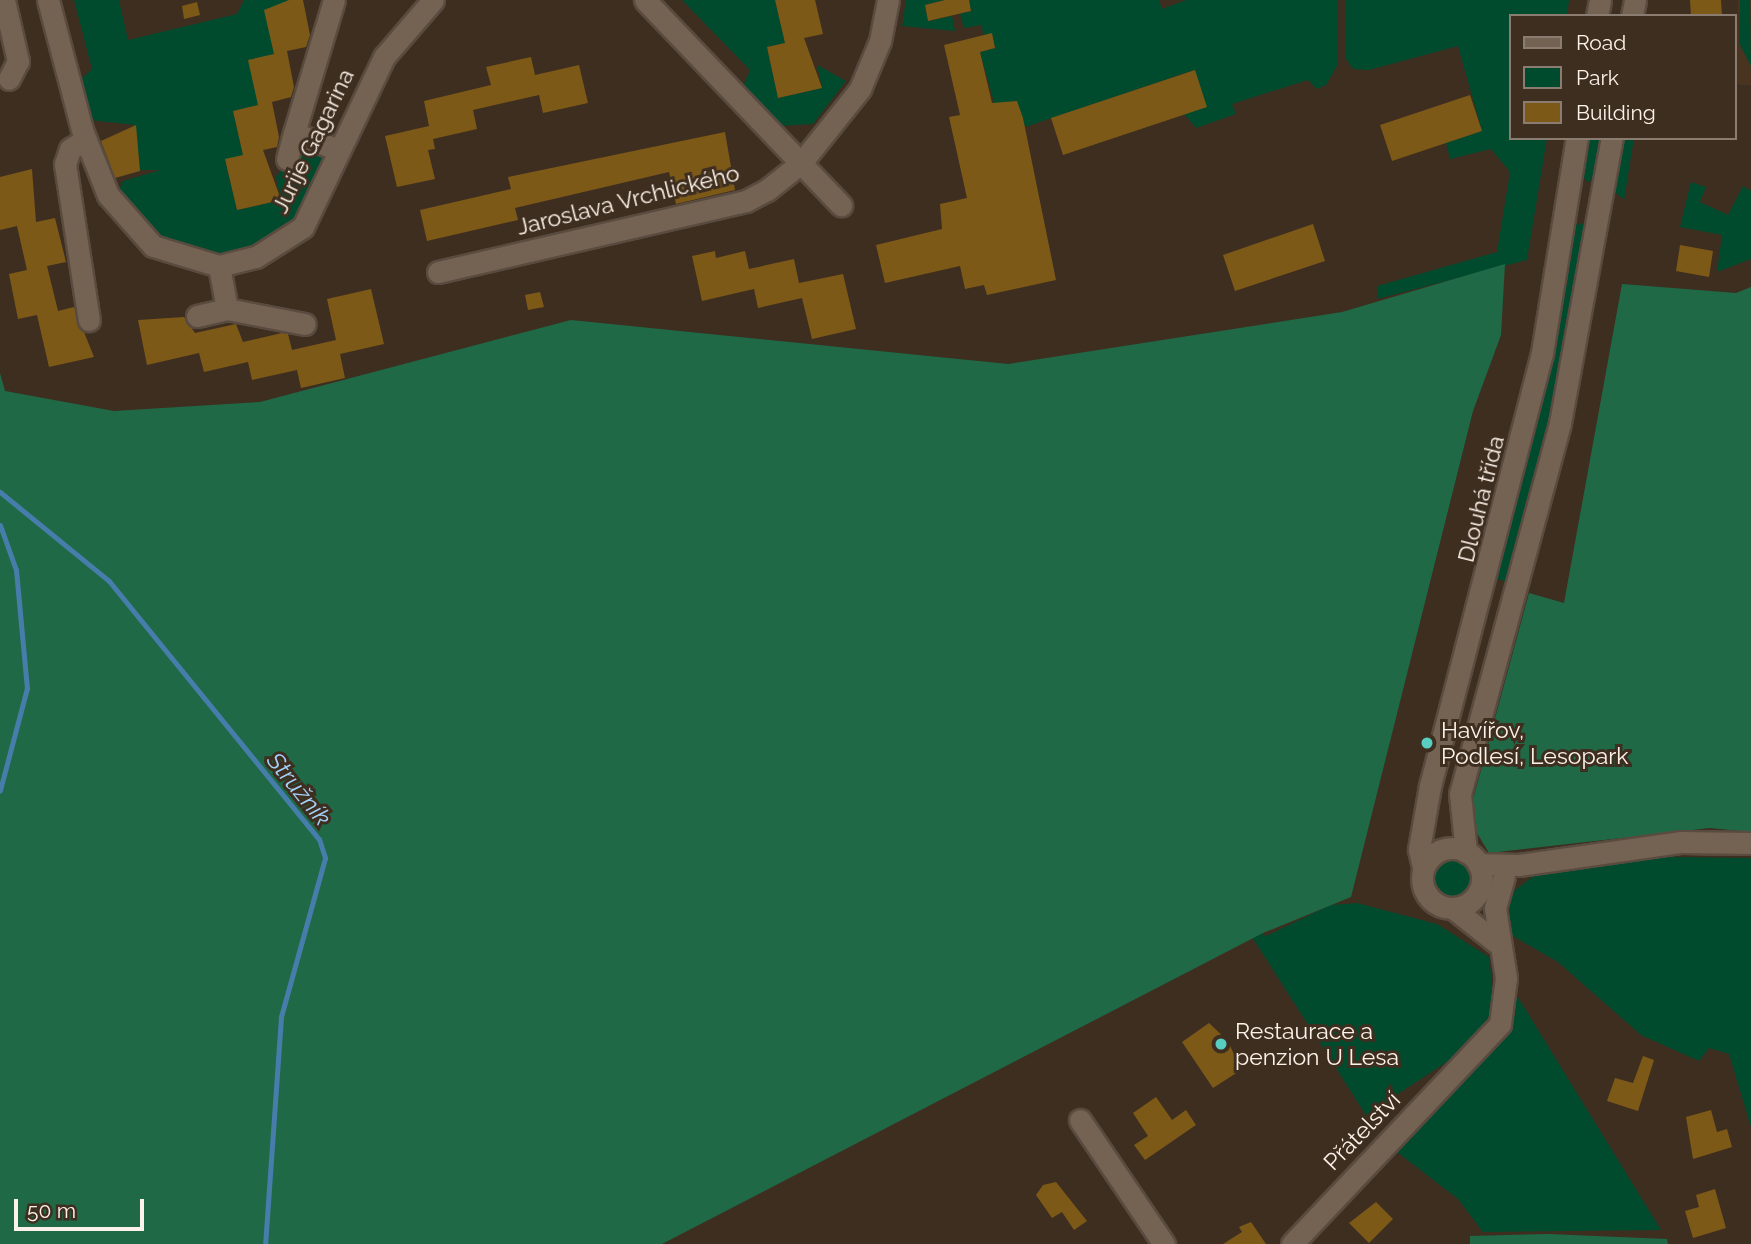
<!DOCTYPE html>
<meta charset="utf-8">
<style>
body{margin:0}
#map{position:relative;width:1751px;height:1244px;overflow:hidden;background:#3e2e20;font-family:Raleway,sans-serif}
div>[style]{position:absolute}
.built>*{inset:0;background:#493321}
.green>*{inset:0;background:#004b2e}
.round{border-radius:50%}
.forest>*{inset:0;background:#1f6947}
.stream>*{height:5px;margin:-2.5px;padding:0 2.5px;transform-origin:2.5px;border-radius:2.5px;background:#477dab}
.building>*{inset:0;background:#7d5918}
.roads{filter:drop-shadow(2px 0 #594b3f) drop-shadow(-2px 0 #594b3f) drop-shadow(0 2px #594b3f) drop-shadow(0 -2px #594b3f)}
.minor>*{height:21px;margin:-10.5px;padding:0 10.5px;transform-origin:10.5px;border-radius:10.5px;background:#746253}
.minor>.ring{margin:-10.5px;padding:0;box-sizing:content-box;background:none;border:21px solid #746253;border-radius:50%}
.dots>*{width:19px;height:19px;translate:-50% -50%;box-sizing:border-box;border:4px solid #3e2e20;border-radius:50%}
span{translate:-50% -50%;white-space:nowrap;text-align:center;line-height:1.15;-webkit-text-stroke:6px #3e2e20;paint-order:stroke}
.street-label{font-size:23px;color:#fdf2e9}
.poi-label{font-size:23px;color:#fdf2e9}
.left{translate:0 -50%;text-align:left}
.water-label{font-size:24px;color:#a4d1f8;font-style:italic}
.legend{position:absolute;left:1509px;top:14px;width:228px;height:126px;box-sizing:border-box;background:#3e2e20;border:2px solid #8a7c70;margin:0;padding:9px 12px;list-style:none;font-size:21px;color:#fdf2e9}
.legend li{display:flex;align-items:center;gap:14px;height:35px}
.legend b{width:35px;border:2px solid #8a7c70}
.scale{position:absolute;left:14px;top:1199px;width:130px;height:32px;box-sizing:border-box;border:4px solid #fdf2e9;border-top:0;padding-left:9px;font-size:21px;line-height:24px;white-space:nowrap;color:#fdf2e9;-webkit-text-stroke:5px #3e2e20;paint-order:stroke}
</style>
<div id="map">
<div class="built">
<div style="clip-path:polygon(1738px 0,1751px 0,1751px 86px,1735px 84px)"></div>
</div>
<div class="green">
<div style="clip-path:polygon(74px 0,119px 0,128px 40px,237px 14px,244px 0,289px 0,258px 105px,233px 111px,243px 155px,225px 160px,237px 210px,281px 200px,276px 177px,301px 144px,328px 153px,300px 221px,252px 250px,224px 258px,153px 236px,117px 194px,123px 181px,160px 170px,140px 170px,135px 125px,89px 120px,79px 81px,92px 69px)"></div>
<div style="clip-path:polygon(682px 0,775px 0,785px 43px,767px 47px,778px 98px,822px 88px,817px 65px,846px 81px,813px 124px,778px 126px,743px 86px,750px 70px)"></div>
<div style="clip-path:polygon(906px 0,945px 0,925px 5px,928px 21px,952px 16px,955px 31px,902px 26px)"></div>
<div style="clip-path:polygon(969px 0,1159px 0,1162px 9px,1186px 0,1337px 0,1338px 64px,1326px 85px,1317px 89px,1308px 80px,1232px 104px,1236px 114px,1196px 128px,1184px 114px,1194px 70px,1025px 127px,1023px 118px,995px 106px,980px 52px,995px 48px,992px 34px,984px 35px,981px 25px,964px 28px,960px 14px,971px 11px)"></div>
<div style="clip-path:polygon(1346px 0,1569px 0,1567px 16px,1511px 16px,1511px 138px,1547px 138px,1527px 260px,1377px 299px,1377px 286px,1497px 252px,1510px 172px,1491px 149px,1450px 159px,1446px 143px,1482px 131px,1458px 46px,1369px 70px,1353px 69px,1346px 59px)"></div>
<div style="clip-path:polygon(1740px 0,1750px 0,1751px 66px,1739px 43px)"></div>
<div style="clip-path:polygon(1587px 138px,1602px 138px,1595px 179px,1587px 182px,1582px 174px)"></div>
<div style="clip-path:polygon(1624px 138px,1634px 138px,1624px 200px,1615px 192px)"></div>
<div style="clip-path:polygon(1691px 182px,1706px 187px,1700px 202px,1728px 215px,1743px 186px,1751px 191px,1751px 259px,1717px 272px,1722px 235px,1680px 227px)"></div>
<div style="clip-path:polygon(1581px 223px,1586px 226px,1554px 410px,1511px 583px,1497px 579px,1539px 406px,1573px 227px)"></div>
<div style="clip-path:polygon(1670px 857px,1751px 858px,1751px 1127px,1729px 1054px,1709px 1048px,1699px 1061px,1641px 1035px,1558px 962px,1506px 932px,1506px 897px,1540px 871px)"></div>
<div class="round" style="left:1430px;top:858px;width:42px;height:42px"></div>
<div style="clip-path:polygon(1357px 903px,1437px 924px,1489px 957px,1495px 1007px,1468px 1048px,1366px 1115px,1243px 923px,1266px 936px,1331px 905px)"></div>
<div style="clip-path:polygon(1516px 994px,1661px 1230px,1483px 1232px,1458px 1199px,1393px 1149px,1492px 1052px,1511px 1018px)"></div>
</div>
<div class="forest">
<div style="clip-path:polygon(1505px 264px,1501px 335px,1473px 411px,1351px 897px,1263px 933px,662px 1244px,0 1244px,0 373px,5px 391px,114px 411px,260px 402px,571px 320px,1008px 364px,1342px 312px)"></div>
<div style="clip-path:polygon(1622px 284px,1736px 293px,1751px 287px,1751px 832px,1710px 828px,1489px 853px,1468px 818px,1529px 593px,1564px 603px)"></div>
<div style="clip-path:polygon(1548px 1234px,1667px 1239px,1668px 1244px,1470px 1244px,1470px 1236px)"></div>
</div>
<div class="stream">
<div style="left:0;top:492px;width:141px;rotate:39.2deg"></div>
<div style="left:109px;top:581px;width:333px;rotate:50.9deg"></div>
<div style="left:319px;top:839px;width:20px;rotate:72deg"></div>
<div style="left:325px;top:858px;width:165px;rotate:105.5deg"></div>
<div style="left:281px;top:1017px;width:228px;rotate:94deg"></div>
<div style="left:0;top:525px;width:48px;rotate:70.4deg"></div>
<div style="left:16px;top:570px;width:119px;rotate:84.7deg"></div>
<div style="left:27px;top:688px;width:106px;rotate:104.8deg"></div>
</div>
<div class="building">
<div style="clip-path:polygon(289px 0,303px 0,310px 35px,306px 47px,287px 51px,294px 87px,291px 97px,272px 102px,279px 137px,277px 147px,263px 150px,281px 200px,237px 210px,225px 159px,243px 155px,233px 111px,258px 105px,248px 60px,274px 54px,264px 10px)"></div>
<div style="clip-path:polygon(775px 0,815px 0,823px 34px,804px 38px,822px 88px,778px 98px,767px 47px,785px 43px)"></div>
<div style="clip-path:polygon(945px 0,969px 0,971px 11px,928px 21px,925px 5px)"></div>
<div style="clip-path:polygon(1690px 0,1721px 0,1722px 16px,1691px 16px)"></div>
<div style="clip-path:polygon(197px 2px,200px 15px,184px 19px,182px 6px)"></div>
<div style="clip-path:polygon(992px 33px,995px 48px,980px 52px,992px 103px,1017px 101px,1023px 118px,1056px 280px,987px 295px,984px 285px,965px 289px,960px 266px,885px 283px,876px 245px,942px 229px,940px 204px,967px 198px,949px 117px,960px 115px,944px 45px)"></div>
<div style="clip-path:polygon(531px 57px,535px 75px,579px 65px,588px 103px,543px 113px,539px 95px,473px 110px,477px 129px,433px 139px,435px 149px,428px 150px,435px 179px,397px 187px,385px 136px,429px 126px,424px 101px,491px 85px,486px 67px)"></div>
<div style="clip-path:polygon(1195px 70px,1207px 107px,1063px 155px,1051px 118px)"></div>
<div style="clip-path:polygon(1470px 95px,1482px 131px,1392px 161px,1380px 125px)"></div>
<div style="clip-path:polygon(136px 125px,140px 171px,115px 178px,101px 141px)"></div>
<div style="clip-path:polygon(725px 132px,735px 190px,676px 204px,669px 172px,515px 208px,518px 220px,427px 241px,420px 210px,511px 189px,508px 177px)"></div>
<div style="clip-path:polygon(32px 169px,36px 222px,55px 218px,66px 262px,47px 266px,58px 311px,74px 307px,94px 357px,49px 367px,37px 315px,18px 319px,9px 274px,27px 270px,17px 226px,0 230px,0 177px)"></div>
<div style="clip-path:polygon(1313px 224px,1325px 261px,1235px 291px,1223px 255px)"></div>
<div style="clip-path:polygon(1680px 245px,1713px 251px,1709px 277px,1676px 271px)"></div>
<div style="clip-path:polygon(715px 251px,716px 258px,745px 251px,749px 269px,794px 259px,799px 283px,843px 274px,856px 329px,812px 339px,802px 298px,758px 308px,754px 289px,702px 301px,692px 256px)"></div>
<div style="clip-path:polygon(371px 289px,384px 344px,340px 354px,345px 378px,301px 388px,297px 370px,252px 380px,248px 362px,204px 372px,199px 353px,147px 365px,138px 320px,184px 317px,195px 333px,236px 324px,243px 342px,282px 333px,288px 334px,292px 350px,336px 340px,327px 299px)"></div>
<div style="clip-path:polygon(540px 292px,544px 307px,528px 310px,525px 295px)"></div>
<div style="clip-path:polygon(1209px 1023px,1228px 1041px,1241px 1070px,1213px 1088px,1182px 1042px)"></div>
<div style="clip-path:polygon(1643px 1056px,1654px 1060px,1638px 1111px,1607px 1101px,1615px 1078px,1633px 1083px)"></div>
<div style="clip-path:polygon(1156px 1097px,1172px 1120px,1186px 1110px,1196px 1125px,1145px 1160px,1134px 1145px,1148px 1136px,1133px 1113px)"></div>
<div style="clip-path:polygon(1711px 1110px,1717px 1132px,1727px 1129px,1732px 1147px,1693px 1159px,1686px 1117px)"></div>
<div style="clip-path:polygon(1056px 1182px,1087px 1221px,1074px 1230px,1062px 1212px,1052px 1218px,1036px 1195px,1043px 1185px)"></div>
<div style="clip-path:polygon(1715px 1189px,1726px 1228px,1693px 1238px,1685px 1211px,1699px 1207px,1696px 1195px)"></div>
<div style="clip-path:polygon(1376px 1202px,1393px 1219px,1369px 1243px,1349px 1223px)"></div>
<div style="clip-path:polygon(1251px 1222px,1266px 1244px,1223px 1244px,1242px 1232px,1239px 1227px)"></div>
</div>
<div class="roads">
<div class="minor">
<div style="left:4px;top:0;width:63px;rotate:77.1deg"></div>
<div style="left:18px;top:61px;width:20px;rotate:117deg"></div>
<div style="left:48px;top:0;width:134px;rotate:75.3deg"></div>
<div style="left:82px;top:130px;width:70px;rotate:68.2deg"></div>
<div style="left:108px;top:195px;width:68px;rotate:48.6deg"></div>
<div style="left:153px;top:246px;width:69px;rotate:16.9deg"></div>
<div style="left:219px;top:266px;width:38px;rotate:-14deg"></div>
<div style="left:256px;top:257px;width:56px;rotate:-32.6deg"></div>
<div style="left:303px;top:227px;width:188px;rotate:-64.5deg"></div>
<div style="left:384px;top:57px;width:75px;rotate:-49.3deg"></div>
<div style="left:334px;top:0;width:139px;rotate:106.7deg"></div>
<div style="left:294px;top:133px;width:48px;rotate:20.7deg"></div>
<div style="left:645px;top:0;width:284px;rotate:46.3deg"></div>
<div style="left:1597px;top:16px;width:16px;rotate:-79deg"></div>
<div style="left:1632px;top:16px;width:16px;rotate:-79deg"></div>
<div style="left:85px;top:140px;width:17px;rotate:149deg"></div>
<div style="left:70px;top:149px;width:16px;rotate:108deg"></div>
<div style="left:65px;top:164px;width:158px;rotate:81.3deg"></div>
<div style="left:287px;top:159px;width:27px;rotate:-75deg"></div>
<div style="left:219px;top:266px;width:44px;rotate:79.5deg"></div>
<div style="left:227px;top:309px;width:79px;rotate:10.9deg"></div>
<div style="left:438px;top:272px;width:316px;rotate:-13deg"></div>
<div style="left:746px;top:201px;width:24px;rotate:-28deg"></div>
<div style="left:767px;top:190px;width:43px;rotate:-38.5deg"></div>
<div style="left:801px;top:163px;width:95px;rotate:-51.4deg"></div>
<div style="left:860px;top:89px;width:52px;rotate:-67.4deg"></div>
<div style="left:880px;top:41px;width:42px;rotate:-79deg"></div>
<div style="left:197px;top:316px;width:31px;rotate:-13deg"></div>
<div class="ring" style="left:1422px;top:848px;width:39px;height:39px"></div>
<div style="left:1466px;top:852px;width:58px;rotate:-95.9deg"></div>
<div style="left:1460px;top:794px;width:384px;rotate:-74.9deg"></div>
<div style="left:1560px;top:423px;width:290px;rotate:-79.7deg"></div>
<div style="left:1478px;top:864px;width:41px;rotate:1.4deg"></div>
<div style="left:1519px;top:865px;width:164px;rotate:-8.1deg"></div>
<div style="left:1681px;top:842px;width:70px;rotate:0.8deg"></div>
<div style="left:1423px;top:867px;width:18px;rotate:-103deg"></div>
<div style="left:1419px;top:849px;width:64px;rotate:-80.1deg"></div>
<div style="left:1430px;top:786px;width:447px;rotate:-75.5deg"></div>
<div style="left:1542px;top:353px;width:218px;rotate:-80.8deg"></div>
<div style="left:1454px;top:909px;width:55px;rotate:38.3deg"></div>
<div style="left:1080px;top:1120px;width:150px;rotate:55.9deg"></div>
<div style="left:1292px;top:1244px;width:303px;rotate:-46.6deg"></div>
<div style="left:1500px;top:1024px;width:46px;rotate:-82.6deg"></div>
<div style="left:1506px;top:978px;width:71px;rotate:-98.9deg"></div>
<div style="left:1495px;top:908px;width:32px;rotate:-74deg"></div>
</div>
</div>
<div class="dots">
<div style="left:1427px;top:743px;background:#58cec0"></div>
<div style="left:1221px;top:1044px;background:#58cec0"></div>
</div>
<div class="street-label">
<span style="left:313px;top:141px;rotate:-64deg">Jurije Gagarina</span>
<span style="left:628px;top:200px;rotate:-14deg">Jaroslava Vrchlického</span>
<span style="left:1481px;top:499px;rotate:-76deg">Dlouhá třída</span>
<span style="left:1362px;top:1131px;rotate:-46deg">Přátelství</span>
</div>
<div class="poi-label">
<span class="left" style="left:1441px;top:743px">Havířov,<br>Podlesí, Lesopark</span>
<span class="left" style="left:1235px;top:1044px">Restaurace a<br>penzion U Lesa</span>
</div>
<div class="water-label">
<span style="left:299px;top:789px;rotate:51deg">Stružník</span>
</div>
<ul class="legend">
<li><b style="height:9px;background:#746253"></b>Road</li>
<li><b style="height:19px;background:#004b2e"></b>Park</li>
<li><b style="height:19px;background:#7d5918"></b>Building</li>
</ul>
<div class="scale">50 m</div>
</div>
